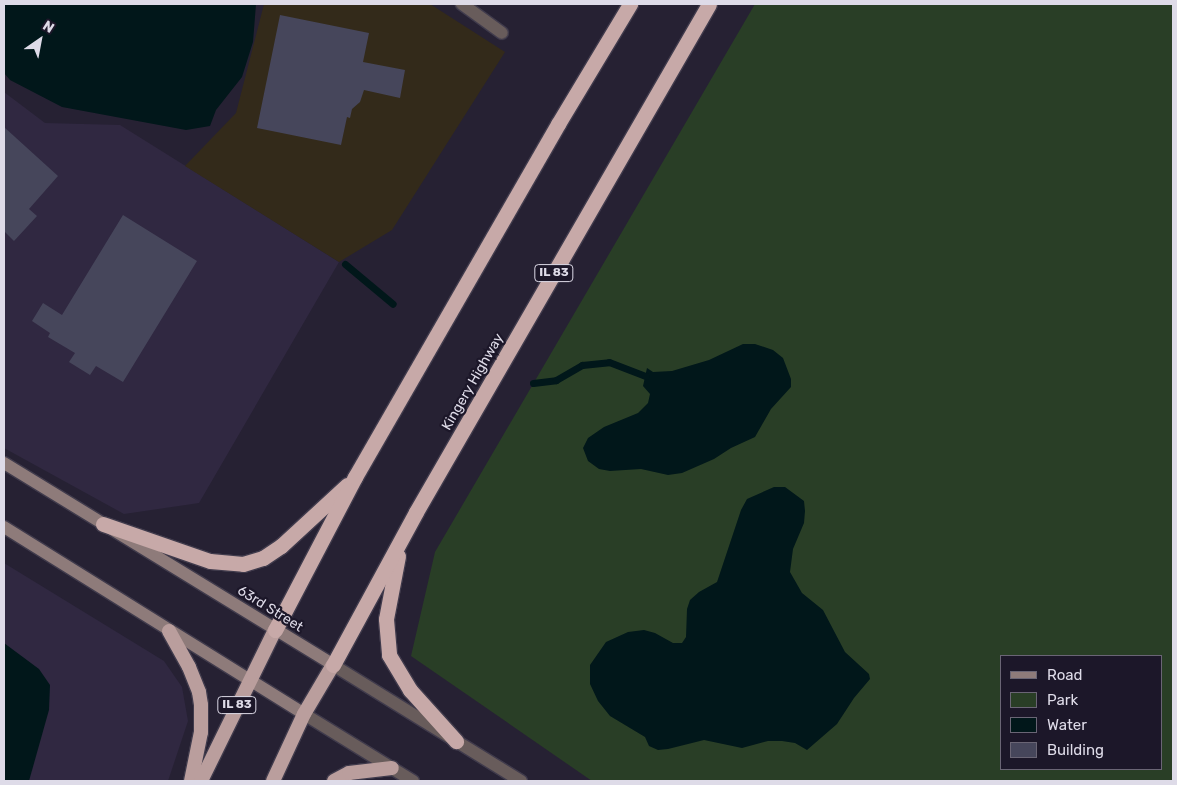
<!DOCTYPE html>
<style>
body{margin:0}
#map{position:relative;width:1177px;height:785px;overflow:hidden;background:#262133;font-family:Rubik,sans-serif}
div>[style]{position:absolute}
.built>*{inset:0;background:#302841}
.education>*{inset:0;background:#332a1a}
.green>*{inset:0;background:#293e26}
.water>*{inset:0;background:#01171a}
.stream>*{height:7px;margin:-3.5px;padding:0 3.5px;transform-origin:3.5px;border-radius:3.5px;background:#01171a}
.building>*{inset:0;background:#46465b}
.roads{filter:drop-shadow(1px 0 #403b4c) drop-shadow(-1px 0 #403b4c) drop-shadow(0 1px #403b4c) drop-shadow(0 -1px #403b4c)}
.minor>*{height:12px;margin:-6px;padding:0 6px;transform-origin:6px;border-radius:6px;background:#685c5b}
.tertiary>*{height:12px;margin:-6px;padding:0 6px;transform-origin:6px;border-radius:6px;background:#685c5b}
.secondary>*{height:12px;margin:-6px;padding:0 6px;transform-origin:6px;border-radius:6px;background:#8e7b7a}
.trunk>*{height:14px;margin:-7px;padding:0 7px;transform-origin:7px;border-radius:7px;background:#ba9e9d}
.motorway>*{height:15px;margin:-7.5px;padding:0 7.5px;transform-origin:7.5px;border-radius:7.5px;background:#c7a9a8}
span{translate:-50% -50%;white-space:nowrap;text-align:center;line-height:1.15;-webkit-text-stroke:4.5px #1c1729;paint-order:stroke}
.shield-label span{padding:1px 4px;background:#1c1729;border:1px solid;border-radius:4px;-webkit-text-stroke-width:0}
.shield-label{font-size:12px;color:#dedbe8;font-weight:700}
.street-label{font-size:14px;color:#dedbe8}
.frame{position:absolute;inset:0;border:5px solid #dedbe8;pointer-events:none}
.legend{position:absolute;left:1000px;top:655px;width:162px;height:115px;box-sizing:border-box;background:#1c1729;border:1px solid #6a6575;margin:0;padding:6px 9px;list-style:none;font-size:15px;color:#dedbe8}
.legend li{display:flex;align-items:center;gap:10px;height:25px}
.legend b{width:25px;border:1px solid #6a6575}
.north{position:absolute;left:15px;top:15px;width:50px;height:50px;-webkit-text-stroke:4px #1c1729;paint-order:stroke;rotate:33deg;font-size:14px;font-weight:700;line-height:20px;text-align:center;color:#dedbe8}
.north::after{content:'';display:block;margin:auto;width:18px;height:22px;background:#dedbe8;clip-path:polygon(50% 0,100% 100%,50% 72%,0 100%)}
</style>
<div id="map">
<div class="built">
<div style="clip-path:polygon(4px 92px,45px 123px,120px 125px,339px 262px,199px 503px,124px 514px,4px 448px)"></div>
<div style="clip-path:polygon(4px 563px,164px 661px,182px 687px,188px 721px,168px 781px,4px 781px)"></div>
</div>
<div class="education">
<div style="clip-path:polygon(264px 4px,430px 4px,505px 52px,392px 230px,339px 262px,185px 166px,236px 113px)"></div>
</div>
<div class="green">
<div style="clip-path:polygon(evenodd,755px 4px,1173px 4px,1173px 781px,592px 781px,411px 656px,435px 552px,755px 4px,1001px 656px,1161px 656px,1161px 769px,1001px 769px,1001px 656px)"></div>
</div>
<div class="water">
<div style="clip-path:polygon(4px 4px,256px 4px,253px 42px,242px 77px,216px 110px,210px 126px,186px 130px,62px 107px,10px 80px,4px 73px)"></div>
<div style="clip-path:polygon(743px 344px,755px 344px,773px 350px,783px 358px,791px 379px,791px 387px,771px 409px,755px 437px,731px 448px,714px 459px,682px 473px,668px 475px,641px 469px,610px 471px,599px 469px,588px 461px,583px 448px,588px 438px,604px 427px,638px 413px,648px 403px,650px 394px,643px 386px,647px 368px,653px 372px,672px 371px,709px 360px)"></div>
<div style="clip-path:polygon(774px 487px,785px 487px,804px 501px,805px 511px,804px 523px,793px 549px,790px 572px,802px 593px,823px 610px,845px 652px,869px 674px,870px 679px,854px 698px,837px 724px,807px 750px,795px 743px,782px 741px,768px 741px,742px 748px,704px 740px,668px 749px,658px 750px,649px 746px,645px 737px,610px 716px,598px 701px,590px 684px,590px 665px,606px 642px,628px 632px,644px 630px,655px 633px,673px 643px,682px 643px,686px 637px,687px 609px,690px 600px,699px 592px,717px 582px,741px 510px,747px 499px)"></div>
<div style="clip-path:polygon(4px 643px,39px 669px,50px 685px,49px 710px,29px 781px,4px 781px)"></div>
</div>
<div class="stream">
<div style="left:345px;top:264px;width:62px;rotate:39.8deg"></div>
<div style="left:533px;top:383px;width:23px;rotate:-7deg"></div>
<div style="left:556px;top:380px;width:30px;rotate:-30deg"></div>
<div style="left:582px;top:365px;width:27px;rotate:-6deg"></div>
<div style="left:609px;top:362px;width:39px;rotate:21deg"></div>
</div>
<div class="building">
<div style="clip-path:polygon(280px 15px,369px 33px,363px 62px,405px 70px,400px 98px,364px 90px,360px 102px,352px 109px,350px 118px,347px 117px,341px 145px,257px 128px)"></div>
<div style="clip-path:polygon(4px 127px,58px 176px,29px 209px,37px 216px,14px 241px,4px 231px)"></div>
<div style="clip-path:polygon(123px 215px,197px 261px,123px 382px,96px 366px,90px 375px,69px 362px,75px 353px,48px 337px,50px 333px,32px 321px,43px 303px,62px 315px)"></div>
</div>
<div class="roads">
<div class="minor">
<div style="left:462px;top:4px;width:49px;rotate:35.9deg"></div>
</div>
<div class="tertiary">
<div style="left:333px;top:665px;width:221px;rotate:31.7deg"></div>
<div style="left:304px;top:714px;width:128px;rotate:31.6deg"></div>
</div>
<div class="secondary">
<div style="left:4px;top:463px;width:386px;rotate:31.5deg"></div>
<div style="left:4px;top:527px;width:354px;rotate:31.9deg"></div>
</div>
<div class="trunk">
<div style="left:169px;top:631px;width:41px;rotate:60.9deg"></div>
<div style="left:189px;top:667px;width:27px;rotate:68deg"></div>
<div style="left:199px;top:692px;width:13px;rotate:81deg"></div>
<div style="left:201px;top:705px;width:27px;rotate:90deg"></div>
<div style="left:201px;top:732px;width:50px;rotate:101.5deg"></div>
<div style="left:201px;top:781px;width:168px;rotate:-63.9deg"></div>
<div style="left:273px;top:781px;width:74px;rotate:-65.2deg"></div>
<div style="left:304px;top:714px;width:57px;rotate:-59.4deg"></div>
<div style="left:334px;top:781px;width:17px;rotate:-28deg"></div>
<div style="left:349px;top:773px;width:43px;rotate:-6.6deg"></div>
</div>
<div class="motorway">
<div style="left:103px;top:524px;width:113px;rotate:19.1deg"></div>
<div style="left:210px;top:561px;width:33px;rotate:5deg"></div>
<div style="left:243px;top:564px;width:21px;rotate:-17deg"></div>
<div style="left:263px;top:558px;width:22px;rotate:-34deg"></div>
<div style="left:281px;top:546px;width:90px;rotate:-42.7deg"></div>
<div style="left:398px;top:556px;width:64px;rotate:100.8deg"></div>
<div style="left:386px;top:619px;width:36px;rotate:85deg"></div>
<div style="left:389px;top:655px;width:41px;rotate:59deg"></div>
<div style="left:410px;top:690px;width:69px;rotate:48deg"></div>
<div style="left:275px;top:630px;width:173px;rotate:-62.4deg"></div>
<div style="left:355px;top:477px;width:407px;rotate:-60.1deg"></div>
<div style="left:558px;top:124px;width:140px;rotate:-59deg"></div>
<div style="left:333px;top:665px;width:174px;rotate:-61.5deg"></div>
<div style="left:416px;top:512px;width:586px;rotate:-60.02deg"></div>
</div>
</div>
<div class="shield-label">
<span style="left:554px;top:273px">IL 83</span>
<span style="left:237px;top:705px">IL 83</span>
</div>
<div class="street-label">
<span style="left:473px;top:382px;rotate:-60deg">Kingery Highway</span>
<span style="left:270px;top:609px;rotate:32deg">63rd Street</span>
</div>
<div class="frame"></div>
<ul class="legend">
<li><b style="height:6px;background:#8e7b7a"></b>Road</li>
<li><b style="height:14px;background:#293e26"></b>Park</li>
<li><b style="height:14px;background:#01171a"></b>Water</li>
<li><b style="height:14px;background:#46465b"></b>Building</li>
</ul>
<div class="north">N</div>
</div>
